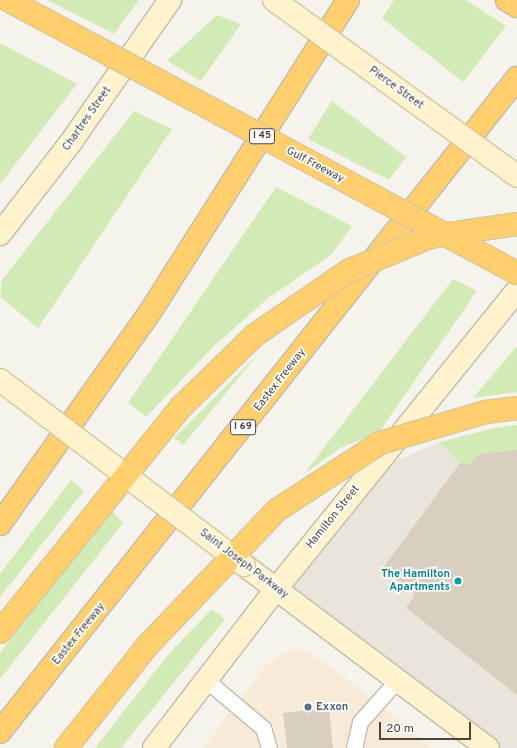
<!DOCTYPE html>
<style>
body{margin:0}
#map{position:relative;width:517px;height:748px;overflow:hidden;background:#f6f3ec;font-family:Overpass,sans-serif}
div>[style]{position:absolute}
.residential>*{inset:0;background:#eae5da}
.commercial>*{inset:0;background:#f7ead8}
.green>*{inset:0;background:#d2eab5}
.building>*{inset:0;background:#d8cfc1}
.roads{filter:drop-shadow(1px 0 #c2bbae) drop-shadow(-1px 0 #c2bbae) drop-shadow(0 1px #c2bbae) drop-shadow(0 -1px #c2bbae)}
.lane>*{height:15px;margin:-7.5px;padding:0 7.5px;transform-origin:7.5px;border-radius:7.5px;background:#fff}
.secondary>*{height:22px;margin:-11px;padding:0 11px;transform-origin:11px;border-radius:11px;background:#fff3cd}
.highway>*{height:22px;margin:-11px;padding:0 11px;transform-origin:11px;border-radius:11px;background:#ffcf6e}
.bridges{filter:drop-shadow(1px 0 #d6c79b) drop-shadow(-1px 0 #d6c79b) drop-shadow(0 1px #d6c79b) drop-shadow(0 -1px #d6c79b)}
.secondary-bridge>*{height:22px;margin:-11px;padding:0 11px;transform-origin:11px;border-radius:11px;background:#fff3cd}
.highway-bridge>*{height:22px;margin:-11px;padding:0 11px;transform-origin:11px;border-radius:11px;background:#ffcf6e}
.dots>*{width:11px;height:11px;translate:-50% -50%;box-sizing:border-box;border:2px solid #fff;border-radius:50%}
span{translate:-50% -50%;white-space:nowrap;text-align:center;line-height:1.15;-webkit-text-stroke:3.5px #fff;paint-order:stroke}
.shield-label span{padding:1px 3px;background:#fff;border:1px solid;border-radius:3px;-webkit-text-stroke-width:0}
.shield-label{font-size:10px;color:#4b4439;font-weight:700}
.street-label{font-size:11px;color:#4b4439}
.culture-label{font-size:11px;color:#0d838f;font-weight:700}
.right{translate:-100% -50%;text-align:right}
.service-label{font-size:11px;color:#4e5e75;font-weight:700}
.left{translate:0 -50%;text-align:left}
.scale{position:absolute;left:379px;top:722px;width:92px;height:18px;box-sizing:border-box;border:2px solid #4b4439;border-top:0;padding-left:5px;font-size:12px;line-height:14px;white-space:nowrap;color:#4b4439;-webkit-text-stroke:3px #fff;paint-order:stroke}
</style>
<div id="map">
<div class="residential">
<div style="clip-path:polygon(517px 425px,517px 748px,488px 748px,276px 589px,371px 471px,440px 442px,495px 428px)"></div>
</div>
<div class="commercial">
<div style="clip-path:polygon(303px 649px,328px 665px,433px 748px,203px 748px,265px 666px,284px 652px)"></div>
</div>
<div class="green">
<div style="clip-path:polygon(47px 0,139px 0,114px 34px)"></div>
<div style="clip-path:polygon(394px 0,466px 0,506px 26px,463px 82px,382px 18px)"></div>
<div style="clip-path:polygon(217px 15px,241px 24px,201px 81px,167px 61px)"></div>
<div style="clip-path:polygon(0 43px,77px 84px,0 184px)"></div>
<div style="clip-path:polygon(332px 101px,406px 157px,389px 180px,308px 139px)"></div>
<div style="clip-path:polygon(134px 111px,172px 129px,38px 328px,0 297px,2px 280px)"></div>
<div style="clip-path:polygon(276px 187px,352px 226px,331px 255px,267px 299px,215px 345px,146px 417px,128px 403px)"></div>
<div style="clip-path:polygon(453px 279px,477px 291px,379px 432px,340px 448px,304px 474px)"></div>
<div style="clip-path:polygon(517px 346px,517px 392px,473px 398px)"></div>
<div style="clip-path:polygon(258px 354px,183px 445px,174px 438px)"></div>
<div style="clip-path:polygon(517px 425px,517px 450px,480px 454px,470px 465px,460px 463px,440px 442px,495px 428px)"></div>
<div style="clip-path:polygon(71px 480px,84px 491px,0 597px,0 574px)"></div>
<div style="clip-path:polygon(111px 510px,123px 523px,0 679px,0 653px)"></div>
<div style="clip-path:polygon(212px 609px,225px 619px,121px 748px,95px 748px,167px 656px)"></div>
</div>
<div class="building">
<div style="clip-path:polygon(517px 450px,517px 695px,406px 608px,415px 594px,383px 568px,460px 463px,470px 465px,479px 454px)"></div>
<div style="clip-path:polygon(329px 708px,333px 748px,287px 748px,283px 713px)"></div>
</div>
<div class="roads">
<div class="lane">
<div style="left:206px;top:680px;width:75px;rotate:40.1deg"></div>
<div style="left:263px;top:728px;width:21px;rotate:73deg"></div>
<div style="left:354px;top:748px;width:27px;rotate:-77deg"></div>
<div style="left:360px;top:722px;width:56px;rotate:-48.6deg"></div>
</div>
<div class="secondary">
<div style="left:0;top:234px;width:116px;rotate:-52.3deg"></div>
<div style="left:71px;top:142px;width:173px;rotate:-55.1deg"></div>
<div style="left:244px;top:565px;width:305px;rotate:36.9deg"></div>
<div style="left:154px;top:748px;width:200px;rotate:-52.5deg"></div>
<div style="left:276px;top:589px;width:384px;rotate:-51.1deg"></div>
</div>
<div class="highway">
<div style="left:507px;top:0;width:12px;rotate:31deg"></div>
<div style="left:0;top:524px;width:263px;rotate:-54.7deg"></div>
<div style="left:152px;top:309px;width:366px;rotate:-57.6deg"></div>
<div style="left:0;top:732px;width:834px;rotate:-51.67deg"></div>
</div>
</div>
<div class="bridges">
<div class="secondary-bridge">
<div style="left:274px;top:0;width:300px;rotate:35.9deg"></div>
<div style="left:0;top:380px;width:306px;rotate:37.2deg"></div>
</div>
<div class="highway-bridge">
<div style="left:8px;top:0;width:578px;rotate:28.21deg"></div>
<div style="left:0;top:632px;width:289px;rotate:-51.2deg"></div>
<div style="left:181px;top:407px;width:103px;rotate:-44.2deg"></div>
<div style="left:255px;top:335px;width:113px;rotate:-34.5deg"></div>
<div style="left:348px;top:271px;width:89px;rotate:-22.5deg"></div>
<div style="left:430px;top:237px;width:88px;rotate:-8.5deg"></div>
<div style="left:66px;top:748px;width:132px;rotate:-51.5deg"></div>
<div style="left:148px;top:645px;width:187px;rotate:-46.3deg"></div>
<div style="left:277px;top:510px;width:123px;rotate:-33deg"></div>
<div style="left:380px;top:443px;width:109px;rotate:-16.4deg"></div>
<div style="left:485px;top:412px;width:32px;rotate:-7deg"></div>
</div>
</div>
<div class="dots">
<div style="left:458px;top:581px;background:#0f9aa8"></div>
<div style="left:308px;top:707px;background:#5c6f8a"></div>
</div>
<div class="shield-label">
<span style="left:262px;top:136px">I 45</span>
<span style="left:243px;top:427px">I 69</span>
</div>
<div class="street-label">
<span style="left:396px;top:88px;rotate:36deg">Pierce Street</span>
<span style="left:87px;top:119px;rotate:-55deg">Chartres Street</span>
<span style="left:315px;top:165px;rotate:28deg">Gulf Freeway</span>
<span style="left:280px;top:380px;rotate:-52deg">Eastex Freeway</span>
<span style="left:333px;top:517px;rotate:-51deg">Hamilton Street</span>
<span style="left:244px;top:564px;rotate:37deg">Saint Joseph Parkway</span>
<span style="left:79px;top:634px;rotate:-51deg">Eastex Freeway</span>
</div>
<div class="culture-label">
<span class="right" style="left:450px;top:581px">The Hamilton<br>Apartments</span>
</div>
<div class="service-label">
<span class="left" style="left:316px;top:707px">Exxon</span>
</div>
<div class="scale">20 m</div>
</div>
